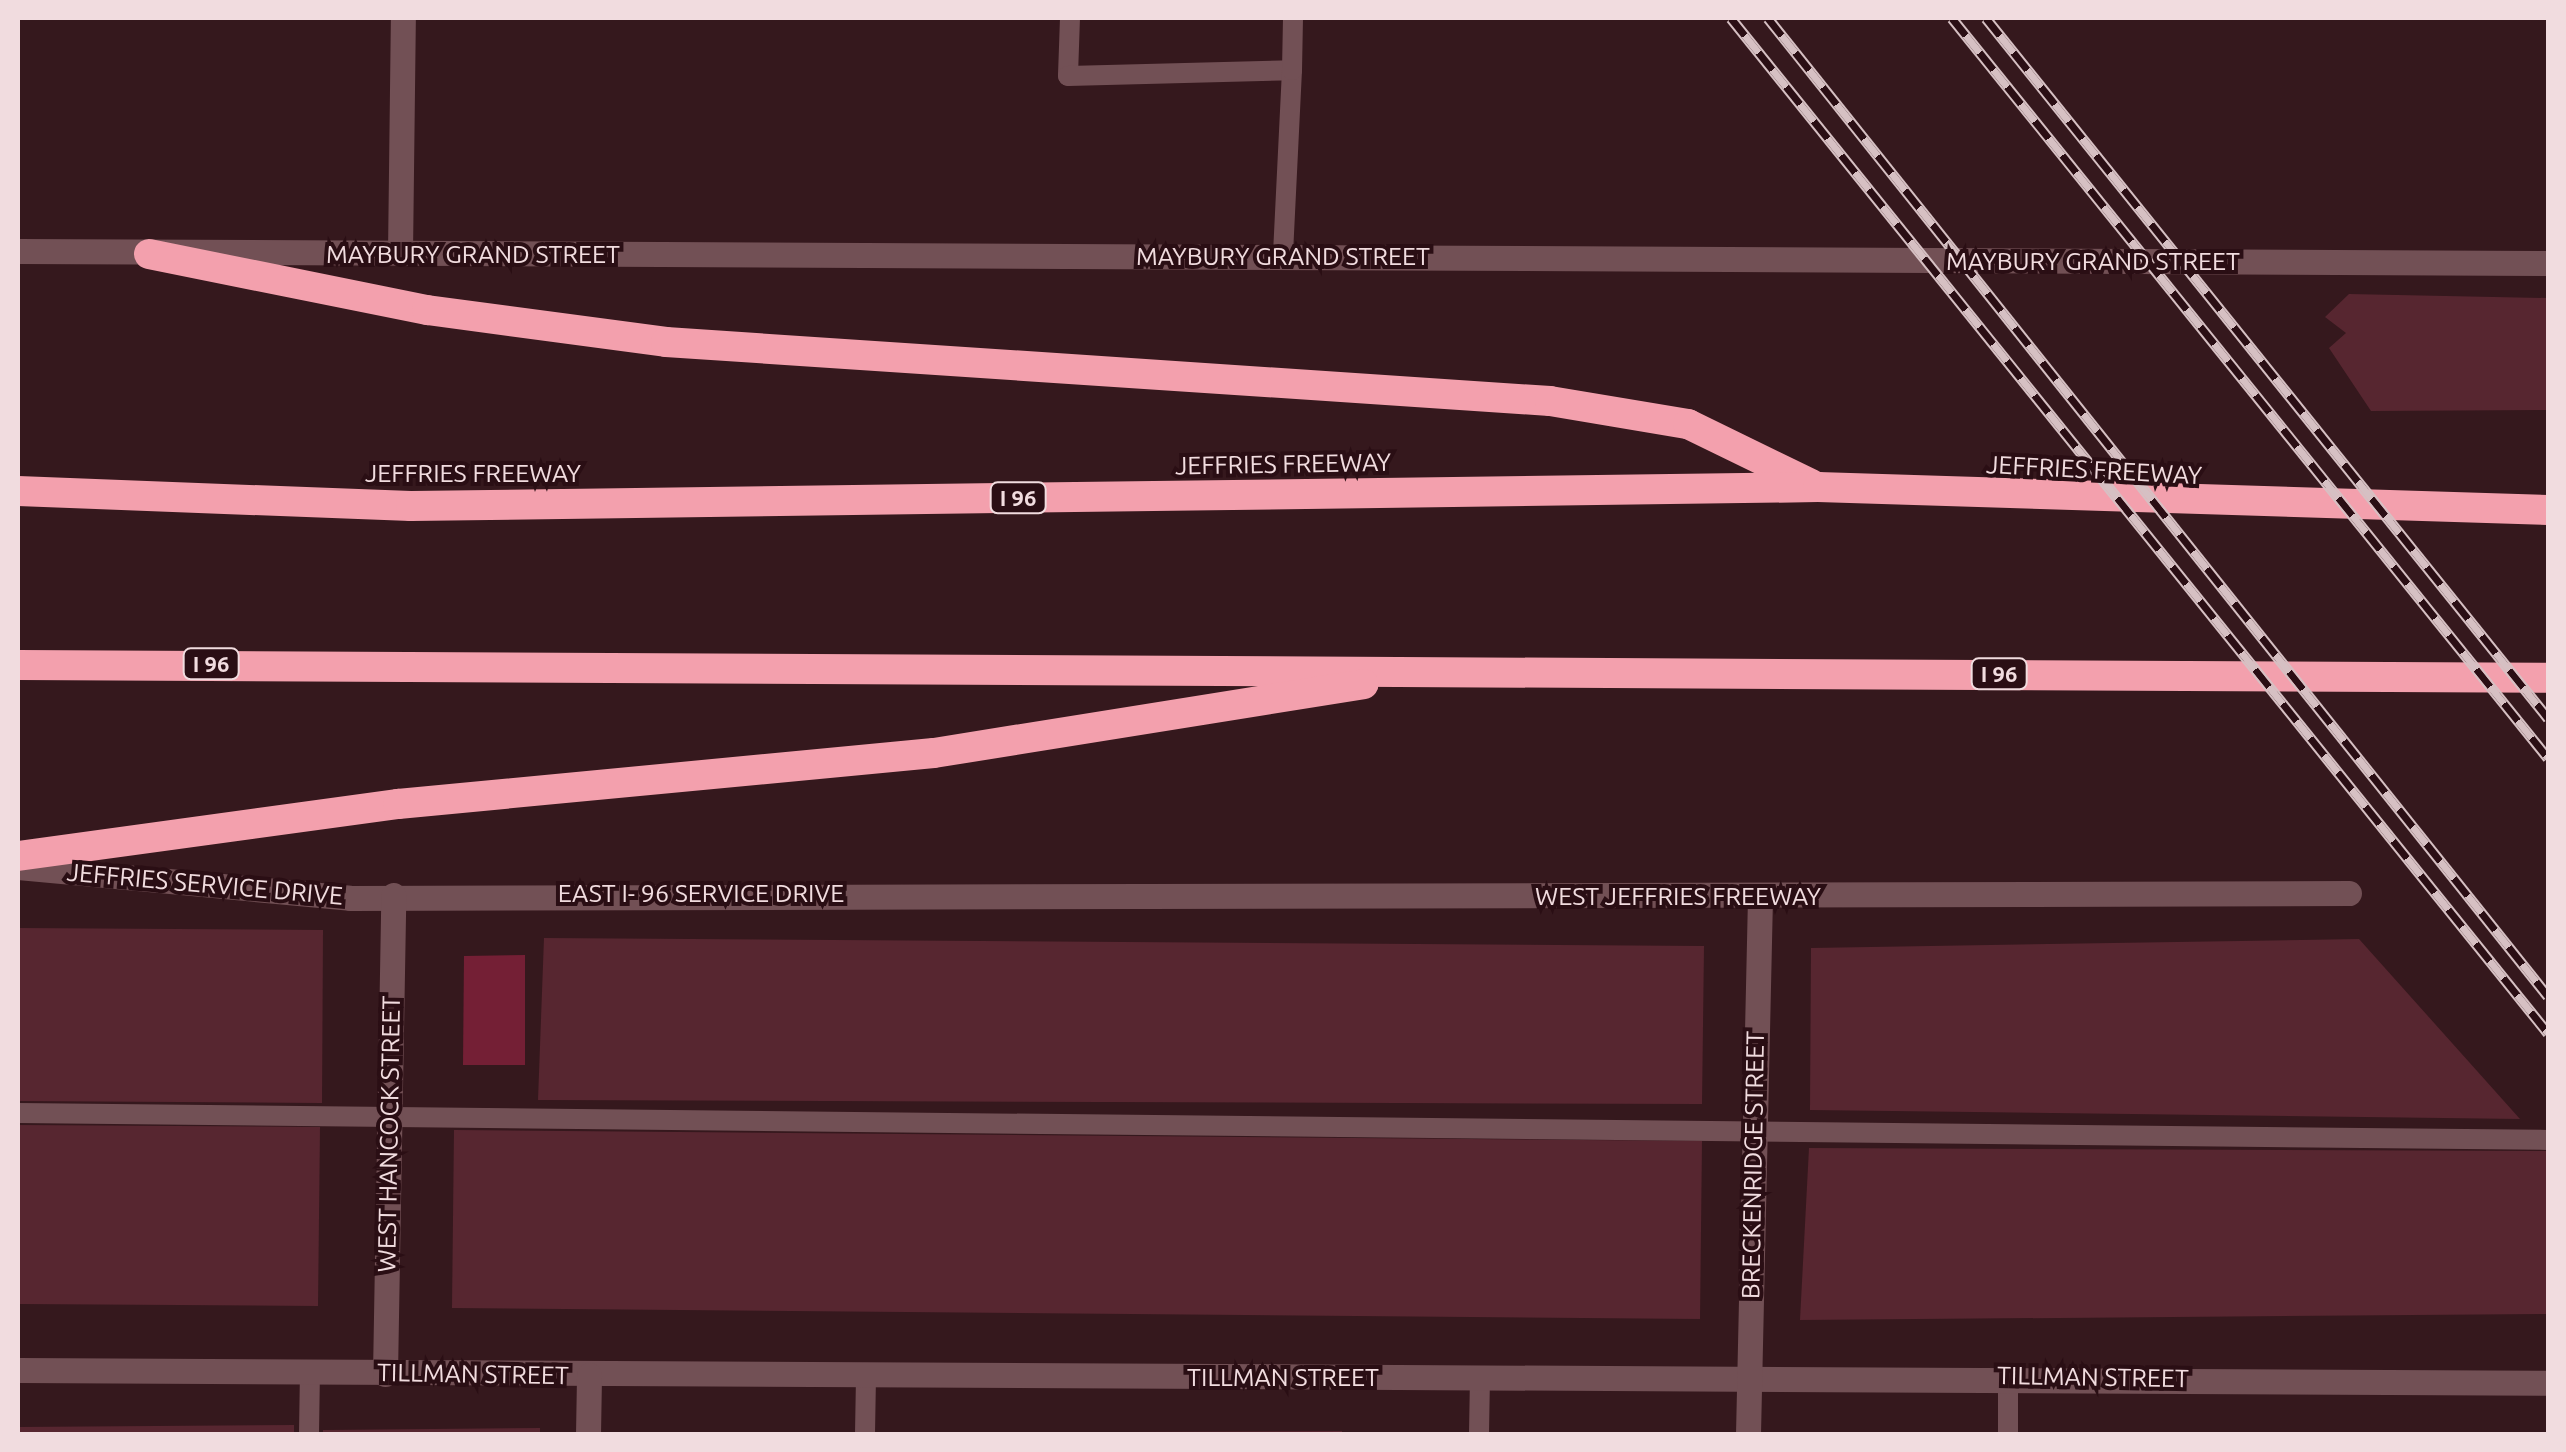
<!DOCTYPE html>
<style>
body{margin:0}
#map{position:relative;width:2566px;height:1452px;overflow:hidden;background:#35181d;font-family:Ubuntu,sans-serif}
div>[style]{position:absolute}
.green>*{inset:0;background:#572630}
.building>*{inset:0;background:#741f35}
.lane>*{height:20px;margin:-10px;padding:0 10px;transform-origin:10px;border-radius:10px;background:#725055}
.street>*{height:25px;margin:-12.5px;padding:0 12.5px;transform-origin:12.5px;border-radius:12.5px;background:#725055}
.secondary>*{height:25px;margin:-12.5px;padding:0 12.5px;transform-origin:12.5px;border-radius:12.5px;background:#725055}
.highway>*{height:30px;margin:-15px;padding:0 15px;transform-origin:15px;border-radius:15px;background:#f3a0ad}
.rail>*{height:11px;margin-top:-5.5px;transform-origin:0;background:repeating-linear-gradient(90deg,#2a0e14 0 22px,#d6c0c3 0 44px);box-sizing:border-box;border-block:2px solid #d6c0c3}
span{translate:-50% -50%;white-space:nowrap;text-align:center;line-height:1.15;-webkit-text-stroke:8px #2a0e14;paint-order:stroke}
.shield-label span{padding:2px 8px;background:#2a0e14;border:2px solid;border-radius:8px;-webkit-text-stroke-width:0}
.shield-label{font-size:22px;color:#f1dcdf;font-weight:700}
.street-label{font-size:25px;color:#f1dcdf}
.frame{position:absolute;inset:0;border:20px solid #f1dcdf;pointer-events:none}
</style>
<div id="map">
<div class="green">
<div style="clip-path:polygon(2349px 294px,2548px 298px,2548px 410px,2371px 411px,2329px 348px,2346px 333px,2325px 317px)"></div>
<div style="clip-path:polygon(18px 928px,323px 930px,322px 1103px,18px 1101px)"></div>
<div style="clip-path:polygon(544px 938px,1704px 946px,1702px 1104px,538px 1100px)"></div>
<div style="clip-path:polygon(2359px 939px,2520px 1119px,1810px 1110px,1811px 948px)"></div>
<div style="clip-path:polygon(18px 1125px,320px 1127px,318px 1306px,18px 1304px)"></div>
<div style="clip-path:polygon(454px 1130px,1702px 1141px,1700px 1319px,452px 1308px)"></div>
<div style="clip-path:polygon(1809px 1148px,2548px 1151px,2548px 1314px,1800px 1320px)"></div>
<div style="clip-path:polygon(294px 1425px,294px 1434px,18px 1434px,18px 1427px)"></div>
<div style="clip-path:polygon(540px 1428px,540px 1434px,323px 1434px,323px 1430px)"></div>
<div style="clip-path:polygon(1342px 1431px,1342px 1434px,930px 1434px,930px 1433px)"></div>
</div>
<div class="building">
<div style="clip-path:polygon(525px 955px,525px 1065px,463px 1065px,464px 956px)"></div>
</div>
<div class="lane">
<div style="left:1070px;top:18px;width:58px;rotate:92deg"></div>
<div style="left:1068px;top:76px;width:224px;rotate:-1.5deg"></div>
<div style="left:1292px;top:70px;width:186px;rotate:92.8deg"></div>
<div style="left:1292px;top:70px;width:52px;rotate:-88.9deg"></div>
<div style="left:18px;top:1113px;width:2530px;rotate:0.61deg"></div>
<div style="left:309px;top:1434px;width:61px;rotate:-89.1deg"></div>
<div style="left:865px;top:1434px;width:56px;rotate:-89deg"></div>
<div style="left:1479px;top:1434px;width:58px;rotate:-89deg"></div>
<div style="left:2008px;top:1434px;width:58px;rotate:-90deg"></div>
</div>
<div class="street">
<div style="left:400px;top:253px;width:235px;rotate:-89.3deg"></div>
<div style="left:18px;top:867px;width:333px;rotate:5.3deg"></div>
<div style="left:350px;top:898px;width:1999px;rotate:-0.14deg"></div>
<div style="left:18px;top:1370px;width:2530px;rotate:0.29deg"></div>
<div style="left:385px;top:1374px;width:479px;rotate:-89deg"></div>
<div style="left:588px;top:1434px;width:59px;rotate:-89deg"></div>
<div style="left:1748px;top:1434px;width:537px;rotate:-88.72deg"></div>
</div>
<div class="secondary">
<div style="left:18px;top:251px;width:2530px;rotate:0.27deg"></div>
</div>
<div class="highway">
<div style="left:149px;top:254px;width:284px;rotate:11.4deg"></div>
<div style="left:427px;top:310px;width:241px;rotate:7.6deg"></div>
<div style="left:666px;top:342px;width:886px;rotate:3.82deg"></div>
<div style="left:1550px;top:401px;width:140px;rotate:9.5deg"></div>
<div style="left:1688px;top:424px;width:137px;rotate:26deg"></div>
<div style="left:18px;top:491px;width:393px;rotate:2.2deg"></div>
<div style="left:411px;top:506px;width:1407px;rotate:-0.77deg"></div>
<div style="left:1818px;top:487px;width:730px;rotate:1.8deg"></div>
<div style="left:18px;top:665px;width:2530px;rotate:0.29deg"></div>
<div style="left:18px;top:856px;width:384px;rotate:-7.8deg"></div>
<div style="left:398px;top:804px;width:538px;rotate:-5.44deg"></div>
<div style="left:934px;top:753px;width:435px;rotate:-9.1deg"></div>
</div>
<div class="rail">
<div style="left:1731px;top:18px;width:1303px;rotate:51.17deg"></div>
<div style="left:1768px;top:18px;width:1251px;rotate:51.43deg"></div>
<div style="left:1952px;top:18px;width:950px;rotate:51.15deg"></div>
<div style="left:1986px;top:18px;width:898px;rotate:51.24deg"></div>
</div>
<div class="shield-label">
<span style="left:1018px;top:498px">I 96</span>
<span style="left:211px;top:664px">I 96</span>
<span style="left:1999px;top:674px">I 96</span>
</div>
<div class="street-label">
<span style="left:473px;top:254px">MAYBURY GRAND STREET</span>
<span style="left:1283px;top:256px">MAYBURY GRAND STREET</span>
<span style="left:2093px;top:261px">MAYBURY GRAND STREET</span>
<span style="left:1283px;top:464px;rotate:-1deg">JEFFRIES FREEWAY</span>
<span style="left:2094px;top:470px;rotate:3deg">JEFFRIES FREEWAY</span>
<span style="left:473px;top:473px">JEFFRIES FREEWAY</span>
<span style="left:205px;top:884px;rotate:5deg">JEFFRIES SERVICE DRIVE</span>
<span style="left:701px;top:893px">EAST I- 96 SERVICE DRIVE</span>
<span style="left:1678px;top:896px">WEST JEFFRIES FREEWAY</span>
<span style="left:389px;top:1134px;rotate:-89deg">WEST HANCOCK STREET</span>
<span style="left:1753px;top:1165px;rotate:-89deg">BRECKENRIDGE STREET</span>
<span style="left:473px;top:1374px;rotate:1deg">TILLMAN STREET</span>
<span style="left:1283px;top:1377px">TILLMAN STREET</span>
<span style="left:2093px;top:1377px;rotate:1deg">TILLMAN STREET</span>
</div>
<div class="frame"></div>
</div>
